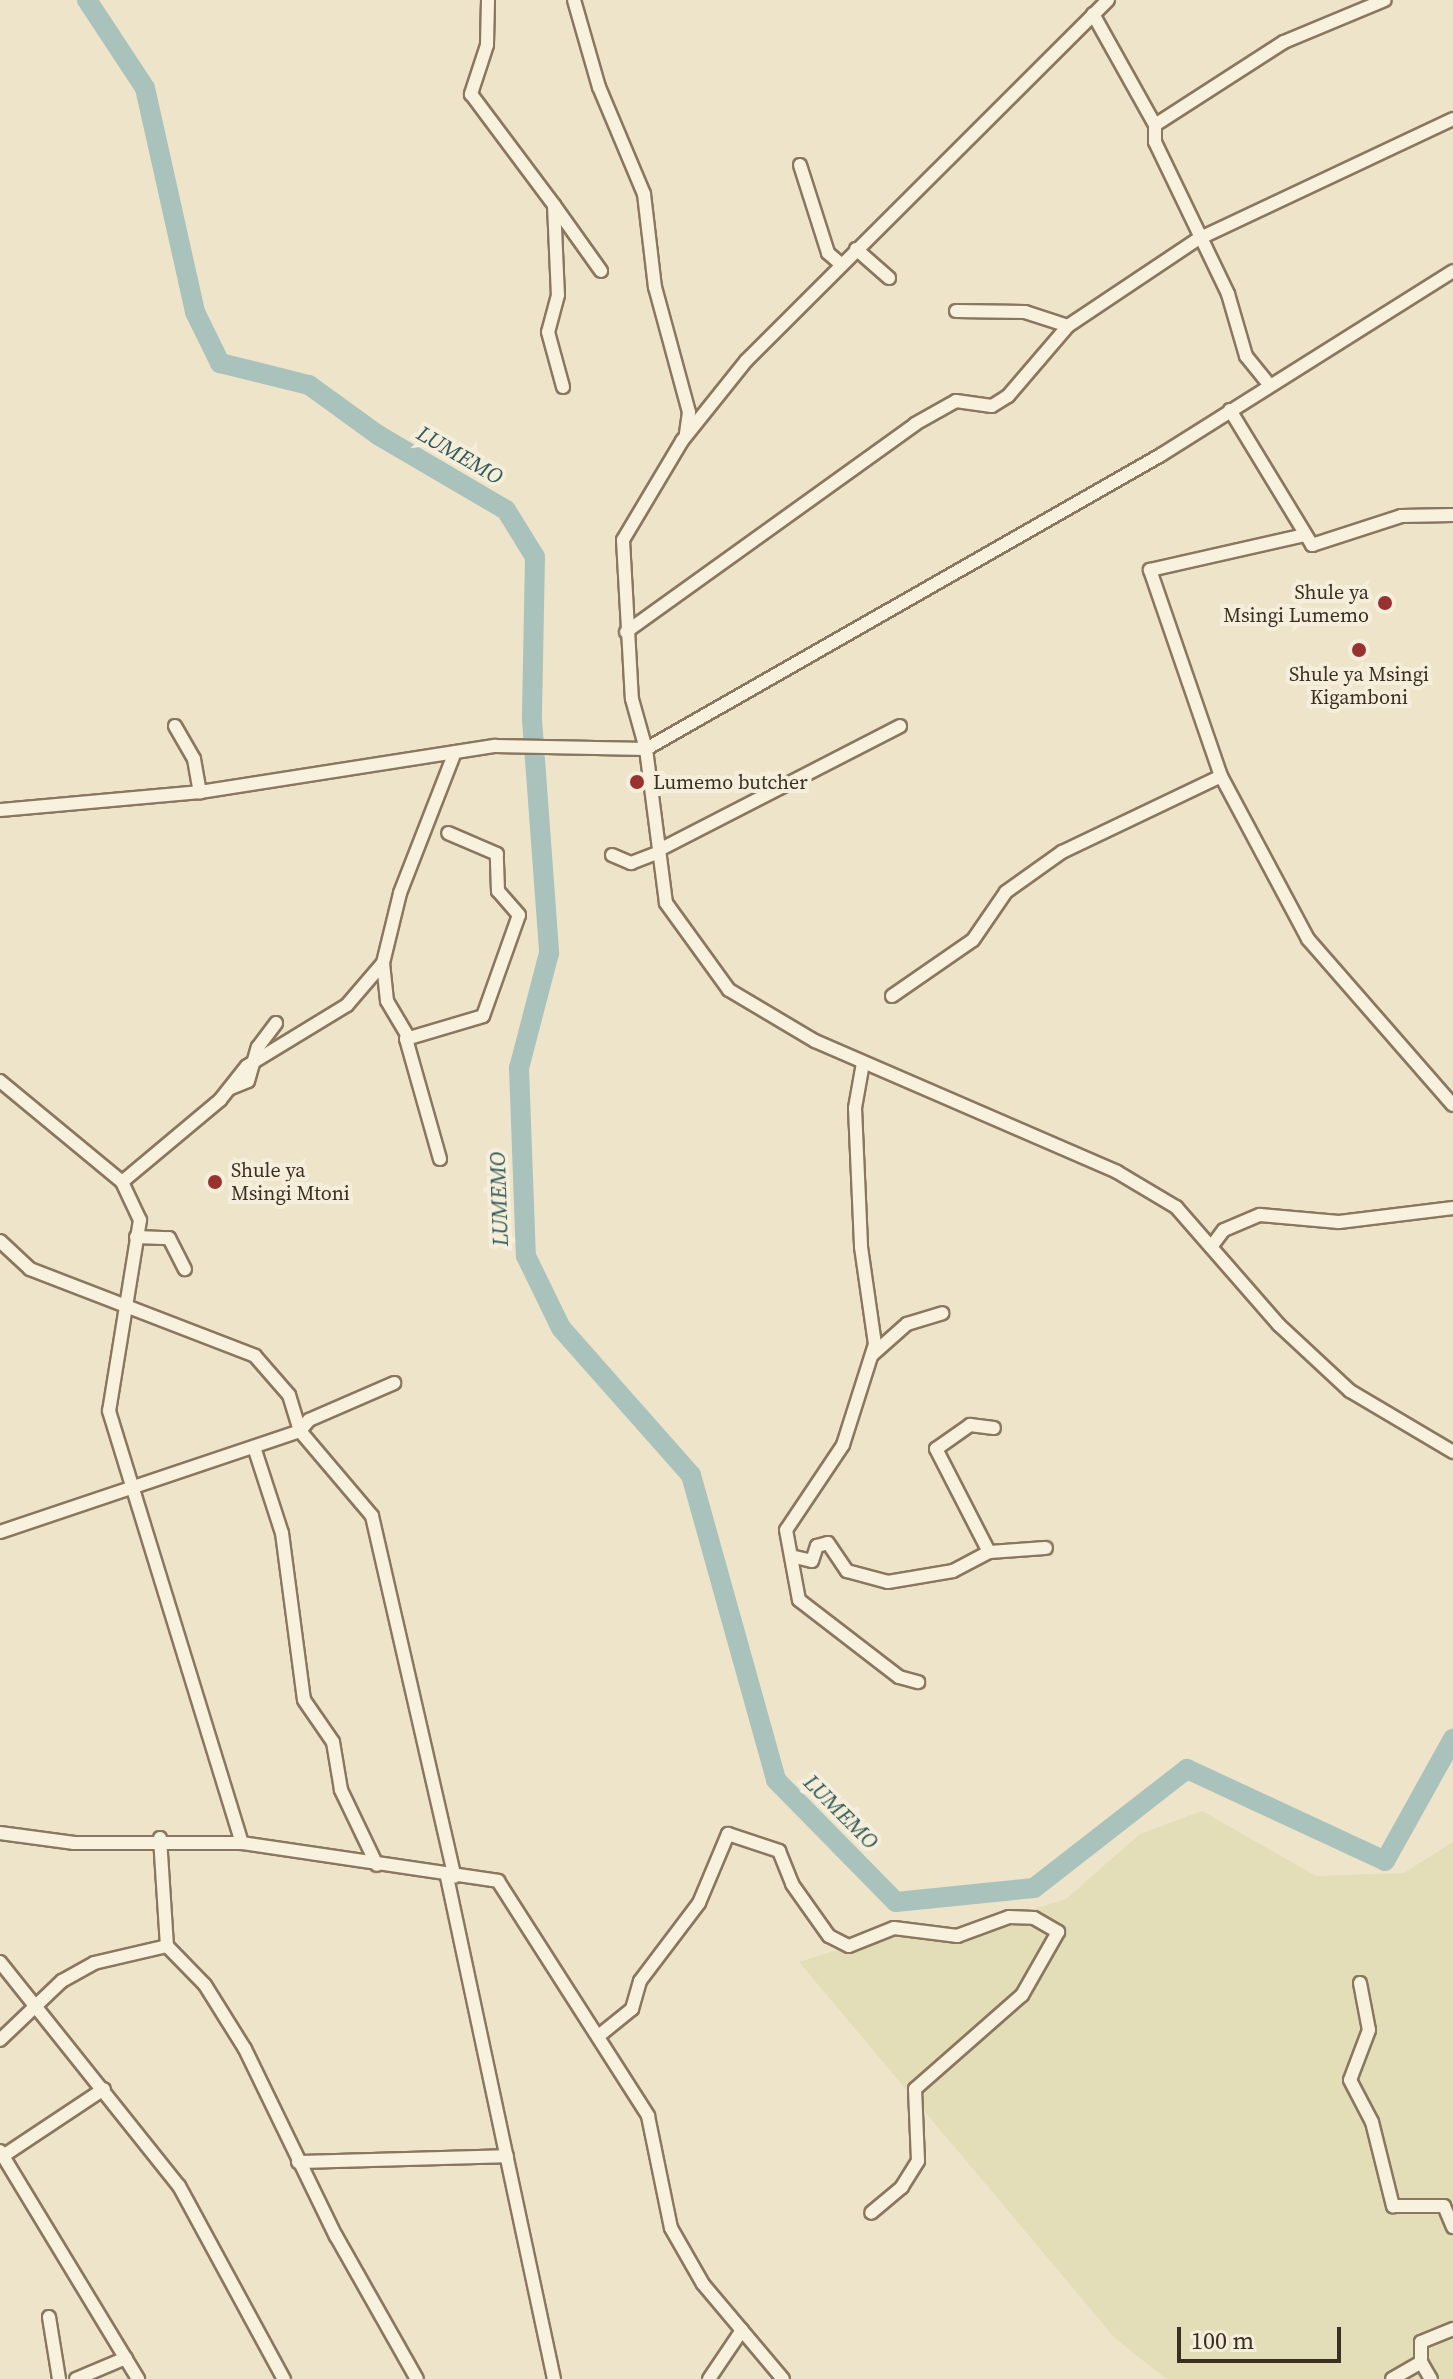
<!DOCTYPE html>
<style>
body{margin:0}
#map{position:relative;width:1453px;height:2379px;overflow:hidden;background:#eee4ca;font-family:"Source Serif 4",serif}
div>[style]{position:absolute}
.farmland>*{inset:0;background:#e3ddb8}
.river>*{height:20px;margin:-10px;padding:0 10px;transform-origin:10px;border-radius:10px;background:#aac2bc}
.roads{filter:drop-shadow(2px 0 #8a775f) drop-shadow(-2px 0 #8a775f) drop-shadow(0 2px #8a775f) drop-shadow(0 -2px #8a775f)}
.minor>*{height:12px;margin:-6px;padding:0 6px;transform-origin:6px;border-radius:6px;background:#f8f1de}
.dots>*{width:22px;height:22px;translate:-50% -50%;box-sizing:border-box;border:4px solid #f5eeda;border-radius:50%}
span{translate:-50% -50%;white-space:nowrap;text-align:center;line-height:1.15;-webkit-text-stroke:8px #f5eeda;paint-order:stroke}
.poi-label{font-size:20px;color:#3b2f22}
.right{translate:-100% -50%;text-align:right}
.left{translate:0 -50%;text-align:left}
.water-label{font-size:22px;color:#325a59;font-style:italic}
.scale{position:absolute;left:1177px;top:2327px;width:164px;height:36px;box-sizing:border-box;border:4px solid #3b2f22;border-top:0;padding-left:10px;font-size:24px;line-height:28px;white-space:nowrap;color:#3b2f22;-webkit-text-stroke:6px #f5eeda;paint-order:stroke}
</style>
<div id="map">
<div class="farmland">
<div style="clip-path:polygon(1202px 1811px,1316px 1876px,1404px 1873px,1453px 1842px,1453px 2379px,1166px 2379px,1115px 2338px,799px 1962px,904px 1929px,962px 1931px,1066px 1899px,1140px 1834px)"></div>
</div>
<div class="river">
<div style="left:87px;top:0;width:105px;rotate:56.6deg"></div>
<div style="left:145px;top:88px;width:230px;rotate:77.4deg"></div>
<div style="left:195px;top:312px;width:57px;rotate:63.9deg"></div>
<div style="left:220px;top:363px;width:92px;rotate:13.9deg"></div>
<div style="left:309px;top:385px;width:85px;rotate:35.9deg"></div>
<div style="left:378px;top:435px;width:148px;rotate:30.4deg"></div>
<div style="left:506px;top:510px;width:55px;rotate:58.3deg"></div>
<div style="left:535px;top:557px;width:162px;rotate:91.1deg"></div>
<div style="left:532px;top:719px;width:235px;rotate:85.8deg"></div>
<div style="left:549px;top:953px;width:119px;rotate:104.6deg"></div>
<div style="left:519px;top:1068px;width:188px;rotate:87.9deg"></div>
<div style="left:526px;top:1256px;width:80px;rotate:64.1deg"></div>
<div style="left:561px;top:1328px;width:196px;rotate:48.5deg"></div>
<div style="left:691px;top:1475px;width:317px;rotate:74.4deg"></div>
<div style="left:776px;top:1780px;width:171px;rotate:45.5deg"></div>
<div style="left:896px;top:1902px;width:139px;rotate:-5.8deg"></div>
<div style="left:1034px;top:1888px;width:194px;rotate:-37.9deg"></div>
<div style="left:1187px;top:1769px;width:218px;rotate:24.9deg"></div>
<div style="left:1385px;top:1861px;width:140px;rotate:-60.9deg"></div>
</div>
<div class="roads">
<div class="minor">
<div style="left:488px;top:0;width:45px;rotate:91.3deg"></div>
<div style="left:487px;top:45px;width:52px;rotate:108.1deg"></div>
<div style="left:471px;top:94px;width:139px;rotate:53.2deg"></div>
<div style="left:554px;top:205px;width:90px;rotate:87.5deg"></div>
<div style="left:558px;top:295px;width:38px;rotate:105deg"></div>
<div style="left:548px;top:332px;width:57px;rotate:74.7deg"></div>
<div style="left:574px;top:0;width:91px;rotate:74deg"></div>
<div style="left:599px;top:87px;width:116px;rotate:67.2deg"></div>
<div style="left:644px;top:194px;width:94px;rotate:83.3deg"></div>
<div style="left:655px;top:287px;width:130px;rotate:74.8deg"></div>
<div style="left:689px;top:412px;width:22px;rotate:98deg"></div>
<div style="left:1108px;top:0;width:511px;rotate:135.08deg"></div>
<div style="left:746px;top:361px;width:102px;rotate:128.7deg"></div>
<div style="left:682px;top:441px;width:115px;rotate:120.8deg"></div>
<div style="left:623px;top:540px;width:159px;rotate:86.8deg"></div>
<div style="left:632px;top:699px;width:52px;rotate:74.4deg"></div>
<div style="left:646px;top:749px;width:155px;rotate:82.6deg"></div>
<div style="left:666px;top:903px;width:107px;rotate:54.1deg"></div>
<div style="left:729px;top:990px;width:100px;rotate:30.7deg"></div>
<div style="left:815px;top:1041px;width:329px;rotate:23.4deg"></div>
<div style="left:1117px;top:1172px;width:69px;rotate:30.7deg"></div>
<div style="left:1176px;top:1207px;width:157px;rotate:48.9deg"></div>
<div style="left:1279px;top:1325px;width:97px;rotate:42.9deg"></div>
<div style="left:1350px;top:1391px;width:120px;rotate:30.6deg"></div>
<div style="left:1093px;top:14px;width:127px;rotate:60.8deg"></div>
<div style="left:1155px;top:125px;width:17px;rotate:90deg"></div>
<div style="left:1155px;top:142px;width:169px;rotate:64.3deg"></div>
<div style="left:1228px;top:294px;width:65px;rotate:73.8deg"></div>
<div style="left:1246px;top:356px;width:38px;rotate:51deg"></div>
<div style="left:1155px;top:125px;width:153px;rotate:-32.8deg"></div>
<div style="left:1284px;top:42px;width:109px;rotate:-22.6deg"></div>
<div style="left:800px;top:165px;width:92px;rotate:72.3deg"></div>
<div style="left:828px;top:253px;width:18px;rotate:41deg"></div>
<div style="left:554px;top:205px;width:81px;rotate:54.5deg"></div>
<div style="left:856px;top:249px;width:44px;rotate:41.3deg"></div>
<div style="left:956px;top:311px;width:69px;rotate:0.8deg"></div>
<div style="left:1025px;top:312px;width:45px;rotate:18deg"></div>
<div style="left:1230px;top:410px;width:158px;rotate:58.7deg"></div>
<div style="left:1312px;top:545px;width:94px;rotate:-18deg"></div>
<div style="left:1401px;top:516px;width:52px;rotate:-1.1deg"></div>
<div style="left:1305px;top:535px;width:159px;rotate:167.3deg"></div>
<div style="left:1150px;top:570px;width:218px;rotate:71deg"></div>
<div style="left:1221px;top:776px;width:185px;rotate:61.9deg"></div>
<div style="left:1308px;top:939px;width:220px;rotate:48.9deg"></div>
<div style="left:626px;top:632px;width:356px;rotate:-35.7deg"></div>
<div style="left:915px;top:424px;width:47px;rotate:-29.3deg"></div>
<div style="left:956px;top:401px;width:36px;rotate:8deg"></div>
<div style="left:992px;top:406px;width:19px;rotate:-32deg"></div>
<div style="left:1008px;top:396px;width:92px;rotate:-49.4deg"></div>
<div style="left:1068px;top:326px;width:156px;rotate:-33.8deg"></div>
<div style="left:1198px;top:239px;width:282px;rotate:-25.2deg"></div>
<div style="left:175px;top:726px;width:38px;rotate:60deg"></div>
<div style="left:194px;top:759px;width:34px;rotate:80deg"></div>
<div style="left:0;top:810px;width:201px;rotate:-5.1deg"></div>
<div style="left:200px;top:792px;width:299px;rotate:-8.9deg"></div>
<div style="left:495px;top:746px;width:151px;rotate:1.1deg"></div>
<div style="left:646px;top:749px;width:593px;rotate:-29.72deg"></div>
<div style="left:1161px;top:455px;width:345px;rotate:-32.2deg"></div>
<div style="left:659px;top:850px;width:271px;rotate:-27.2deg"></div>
<div style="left:612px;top:855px;width:21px;rotate:23deg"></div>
<div style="left:631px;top:863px;width:30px;rotate:-21deg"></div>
<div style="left:383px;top:963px;width:38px;rotate:84deg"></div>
<div style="left:387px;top:1001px;width:43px;rotate:59.3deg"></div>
<div style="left:892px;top:996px;width:98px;rotate:-34.7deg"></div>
<div style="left:973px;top:940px;width:58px;rotate:-55.5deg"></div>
<div style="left:1006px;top:892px;width:69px;rotate:-35.5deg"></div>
<div style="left:1062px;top:852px;width:176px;rotate:-25.5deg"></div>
<div style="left:863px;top:1063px;width:46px;rotate:100.1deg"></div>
<div style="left:855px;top:1108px;width:139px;rotate:87.5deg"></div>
<div style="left:861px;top:1247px;width:98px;rotate:81.8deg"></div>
<div style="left:875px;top:1344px;width:106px;rotate:107.6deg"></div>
<div style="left:843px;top:1445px;width:102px;rotate:123.8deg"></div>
<div style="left:786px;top:1530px;width:71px;rotate:79.5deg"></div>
<div style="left:799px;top:1600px;width:126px;rotate:37.6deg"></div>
<div style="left:899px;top:1677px;width:20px;rotate:15deg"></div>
<div style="left:0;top:1081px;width:158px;rotate:39.6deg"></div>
<div style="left:122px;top:1182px;width:42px;rotate:64.7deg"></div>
<div style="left:140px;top:1220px;width:193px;rotate:99.2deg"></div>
<div style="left:109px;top:1411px;width:452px;rotate:72.9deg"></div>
<div style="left:231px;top:1088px;width:18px;rotate:-22deg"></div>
<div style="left:248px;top:1081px;width:35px;rotate:-74deg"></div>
<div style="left:258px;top:1047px;width:30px;rotate:-53deg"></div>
<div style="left:440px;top:1159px;width:125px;rotate:-105.8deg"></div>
<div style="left:406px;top:1039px;width:80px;rotate:-16.6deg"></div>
<div style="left:483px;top:1016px;width:107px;rotate:-70.4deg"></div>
<div style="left:519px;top:915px;width:32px;rotate:-131deg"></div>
<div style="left:498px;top:891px;width:37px;rotate:-92deg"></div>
<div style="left:497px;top:854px;width:53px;rotate:-156.8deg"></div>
<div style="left:122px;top:1182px;width:128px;rotate:-39.9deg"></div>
<div style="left:220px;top:1100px;width:43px;rotate:-51.5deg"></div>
<div style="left:247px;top:1066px;width:117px;rotate:-31.4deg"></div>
<div style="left:347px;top:1005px;width:55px;rotate:-49.4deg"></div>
<div style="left:383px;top:963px;width:72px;rotate:-76.3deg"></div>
<div style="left:400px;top:893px;width:151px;rotate:-68.7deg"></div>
<div style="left:136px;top:1237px;width:33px;rotate:2deg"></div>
<div style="left:169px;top:1238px;width:35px;rotate:63deg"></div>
<div style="left:0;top:1241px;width:41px;rotate:43deg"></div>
<div style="left:30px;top:1269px;width:241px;rotate:21.1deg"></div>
<div style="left:255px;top:1356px;width:52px;rotate:48.9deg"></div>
<div style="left:289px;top:1395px;width:38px;rotate:73deg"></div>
<div style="left:1211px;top:1247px;width:21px;rotate:-53deg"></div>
<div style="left:1224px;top:1230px;width:39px;rotate:-23deg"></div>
<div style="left:1260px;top:1215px;width:79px;rotate:5.1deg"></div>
<div style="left:1339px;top:1222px;width:115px;rotate:-7deg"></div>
<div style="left:872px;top:1355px;width:47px;rotate:-41.5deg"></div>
<div style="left:907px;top:1324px;width:37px;rotate:-17deg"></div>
<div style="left:300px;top:1431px;width:14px;rotate:-51deg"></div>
<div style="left:309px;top:1420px;width:93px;rotate:-23.5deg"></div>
<div style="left:254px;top:1447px;width:90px;rotate:72deg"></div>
<div style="left:282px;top:1533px;width:168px;rotate:82.5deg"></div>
<div style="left:304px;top:1700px;width:51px;rotate:55.4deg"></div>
<div style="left:333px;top:1742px;width:49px;rotate:80.5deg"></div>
<div style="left:341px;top:1790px;width:83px;rotate:64.4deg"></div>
<div style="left:0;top:1532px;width:317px;rotate:-18.6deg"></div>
<div style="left:300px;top:1431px;width:111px;rotate:49.7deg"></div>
<div style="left:372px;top:1516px;width:370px;rotate:77.1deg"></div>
<div style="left:989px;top:1552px;width:116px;rotate:-117.2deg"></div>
<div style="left:936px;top:1449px;width:42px;rotate:-35.2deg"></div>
<div style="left:970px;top:1425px;width:24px;rotate:7deg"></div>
<div style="left:795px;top:1557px;width:17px;rotate:13deg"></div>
<div style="left:812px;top:1561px;width:16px;rotate:-72deg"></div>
<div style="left:817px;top:1546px;width:11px;rotate:-15deg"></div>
<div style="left:828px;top:1543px;width:34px;rotate:56deg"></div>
<div style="left:847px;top:1571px;width:42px;rotate:15deg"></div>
<div style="left:888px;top:1582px;width:66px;rotate:-9.6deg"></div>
<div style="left:953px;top:1571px;width:41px;rotate:-27.8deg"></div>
<div style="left:989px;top:1552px;width:57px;rotate:-4deg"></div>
<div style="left:0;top:1833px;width:75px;rotate:7.7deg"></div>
<div style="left:74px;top:1843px;width:168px"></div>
<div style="left:242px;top:1843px;width:259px;rotate:8.4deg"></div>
<div style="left:498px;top:1881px;width:279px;rotate:57.4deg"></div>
<div style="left:648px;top:2116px;width:114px;rotate:78.4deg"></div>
<div style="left:671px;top:2228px;width:64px;rotate:60.3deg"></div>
<div style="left:703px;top:2284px;width:124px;rotate:49.9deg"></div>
<div style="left:160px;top:1838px;width:108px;rotate:86.3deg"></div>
<div style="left:167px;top:1946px;width:54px;rotate:45.7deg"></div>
<div style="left:205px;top:1985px;width:75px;rotate:58deg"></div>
<div style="left:245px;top:2049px;width:208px;rotate:64.1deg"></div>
<div style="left:336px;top:2236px;width:164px;rotate:60.5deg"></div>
<div style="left:447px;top:1877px;width:513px;rotate:77.97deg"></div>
<div style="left:0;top:1962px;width:287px;rotate:51.4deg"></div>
<div style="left:179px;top:2186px;width:220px;rotate:61.5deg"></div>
<div style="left:1360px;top:1983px;width:48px;rotate:79.2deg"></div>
<div style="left:1369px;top:2030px;width:53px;rotate:110.8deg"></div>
<div style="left:1350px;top:2080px;width:47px;rotate:62.4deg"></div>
<div style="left:1372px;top:2122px;width:87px;rotate:76deg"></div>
<div style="left:1393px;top:2206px;width:51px"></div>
<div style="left:1444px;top:2206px;width:23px;rotate:67deg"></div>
<div style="left:601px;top:2034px;width:40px;rotate:-39deg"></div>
<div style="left:632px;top:2009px;width:29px;rotate:-74deg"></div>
<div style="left:640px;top:1981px;width:98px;rotate:-52.9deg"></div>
<div style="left:699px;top:1903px;width:75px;rotate:-67.2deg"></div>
<div style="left:728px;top:1834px;width:54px;rotate:18.4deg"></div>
<div style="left:779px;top:1851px;width:35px;rotate:68deg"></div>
<div style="left:792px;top:1884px;width:64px;rotate:54.6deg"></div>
<div style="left:829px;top:1936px;width:22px;rotate:27deg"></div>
<div style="left:849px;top:1946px;width:48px;rotate:-21.8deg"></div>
<div style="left:894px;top:1928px;width:64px;rotate:7.2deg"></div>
<div style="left:957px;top:1936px;width:55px;rotate:-20.1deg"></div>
<div style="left:1009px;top:1917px;width:25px;rotate:2deg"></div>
<div style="left:1034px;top:1918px;width:28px;rotate:30deg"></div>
<div style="left:1058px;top:1932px;width:73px;rotate:119.7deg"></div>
<div style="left:1022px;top:1995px;width:142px;rotate:138.7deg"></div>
<div style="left:915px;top:2089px;width:72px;rotate:87.6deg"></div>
<div style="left:918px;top:2161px;width:31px;rotate:122deg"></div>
<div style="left:902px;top:2187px;width:40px;rotate:140deg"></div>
<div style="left:0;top:2040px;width:86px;rotate:-43.6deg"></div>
<div style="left:62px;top:1981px;width:37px;rotate:-29deg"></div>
<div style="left:94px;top:1963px;width:75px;rotate:-13.1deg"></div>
<div style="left:0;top:2151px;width:267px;rotate:58.8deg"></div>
<div style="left:3px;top:2156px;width:121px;rotate:-33.6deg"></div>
<div style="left:298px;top:2162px;width:209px;rotate:-1.6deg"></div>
<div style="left:49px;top:2317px;width:63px;rotate:80.8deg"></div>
<div style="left:1421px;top:2362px;width:20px;rotate:-90deg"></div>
<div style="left:1421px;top:2342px;width:35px;rotate:-22deg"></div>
<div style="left:76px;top:2379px;width:54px;rotate:-22.8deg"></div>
<div style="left:709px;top:2379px;width:59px;rotate:-56deg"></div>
<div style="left:1392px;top:2379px;width:34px;rotate:-30deg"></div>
<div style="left:1421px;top:2362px;width:20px;rotate:60deg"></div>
</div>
</div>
<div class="dots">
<div style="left:1385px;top:603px;background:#973231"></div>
<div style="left:1359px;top:650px;background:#973231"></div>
<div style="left:637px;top:782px;background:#973231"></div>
<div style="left:215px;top:1182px;background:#973231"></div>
</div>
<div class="poi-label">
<span class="right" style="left:1369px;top:604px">Shule ya<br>Msingi Lumemo</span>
<span style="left:1359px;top:686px">Shule ya Msingi<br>Kigamboni</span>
<span class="left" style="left:653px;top:782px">Lumemo butcher</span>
<span class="left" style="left:231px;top:1182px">Shule ya<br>Msingi Mtoni</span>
</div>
<div class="water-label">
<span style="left:460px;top:455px;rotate:30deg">LUMEMO</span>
<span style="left:499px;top:1199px;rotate:-92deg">LUMEMO</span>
<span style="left:841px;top:1812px;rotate:45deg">LUMEMO</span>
</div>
<div class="scale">100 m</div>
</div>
